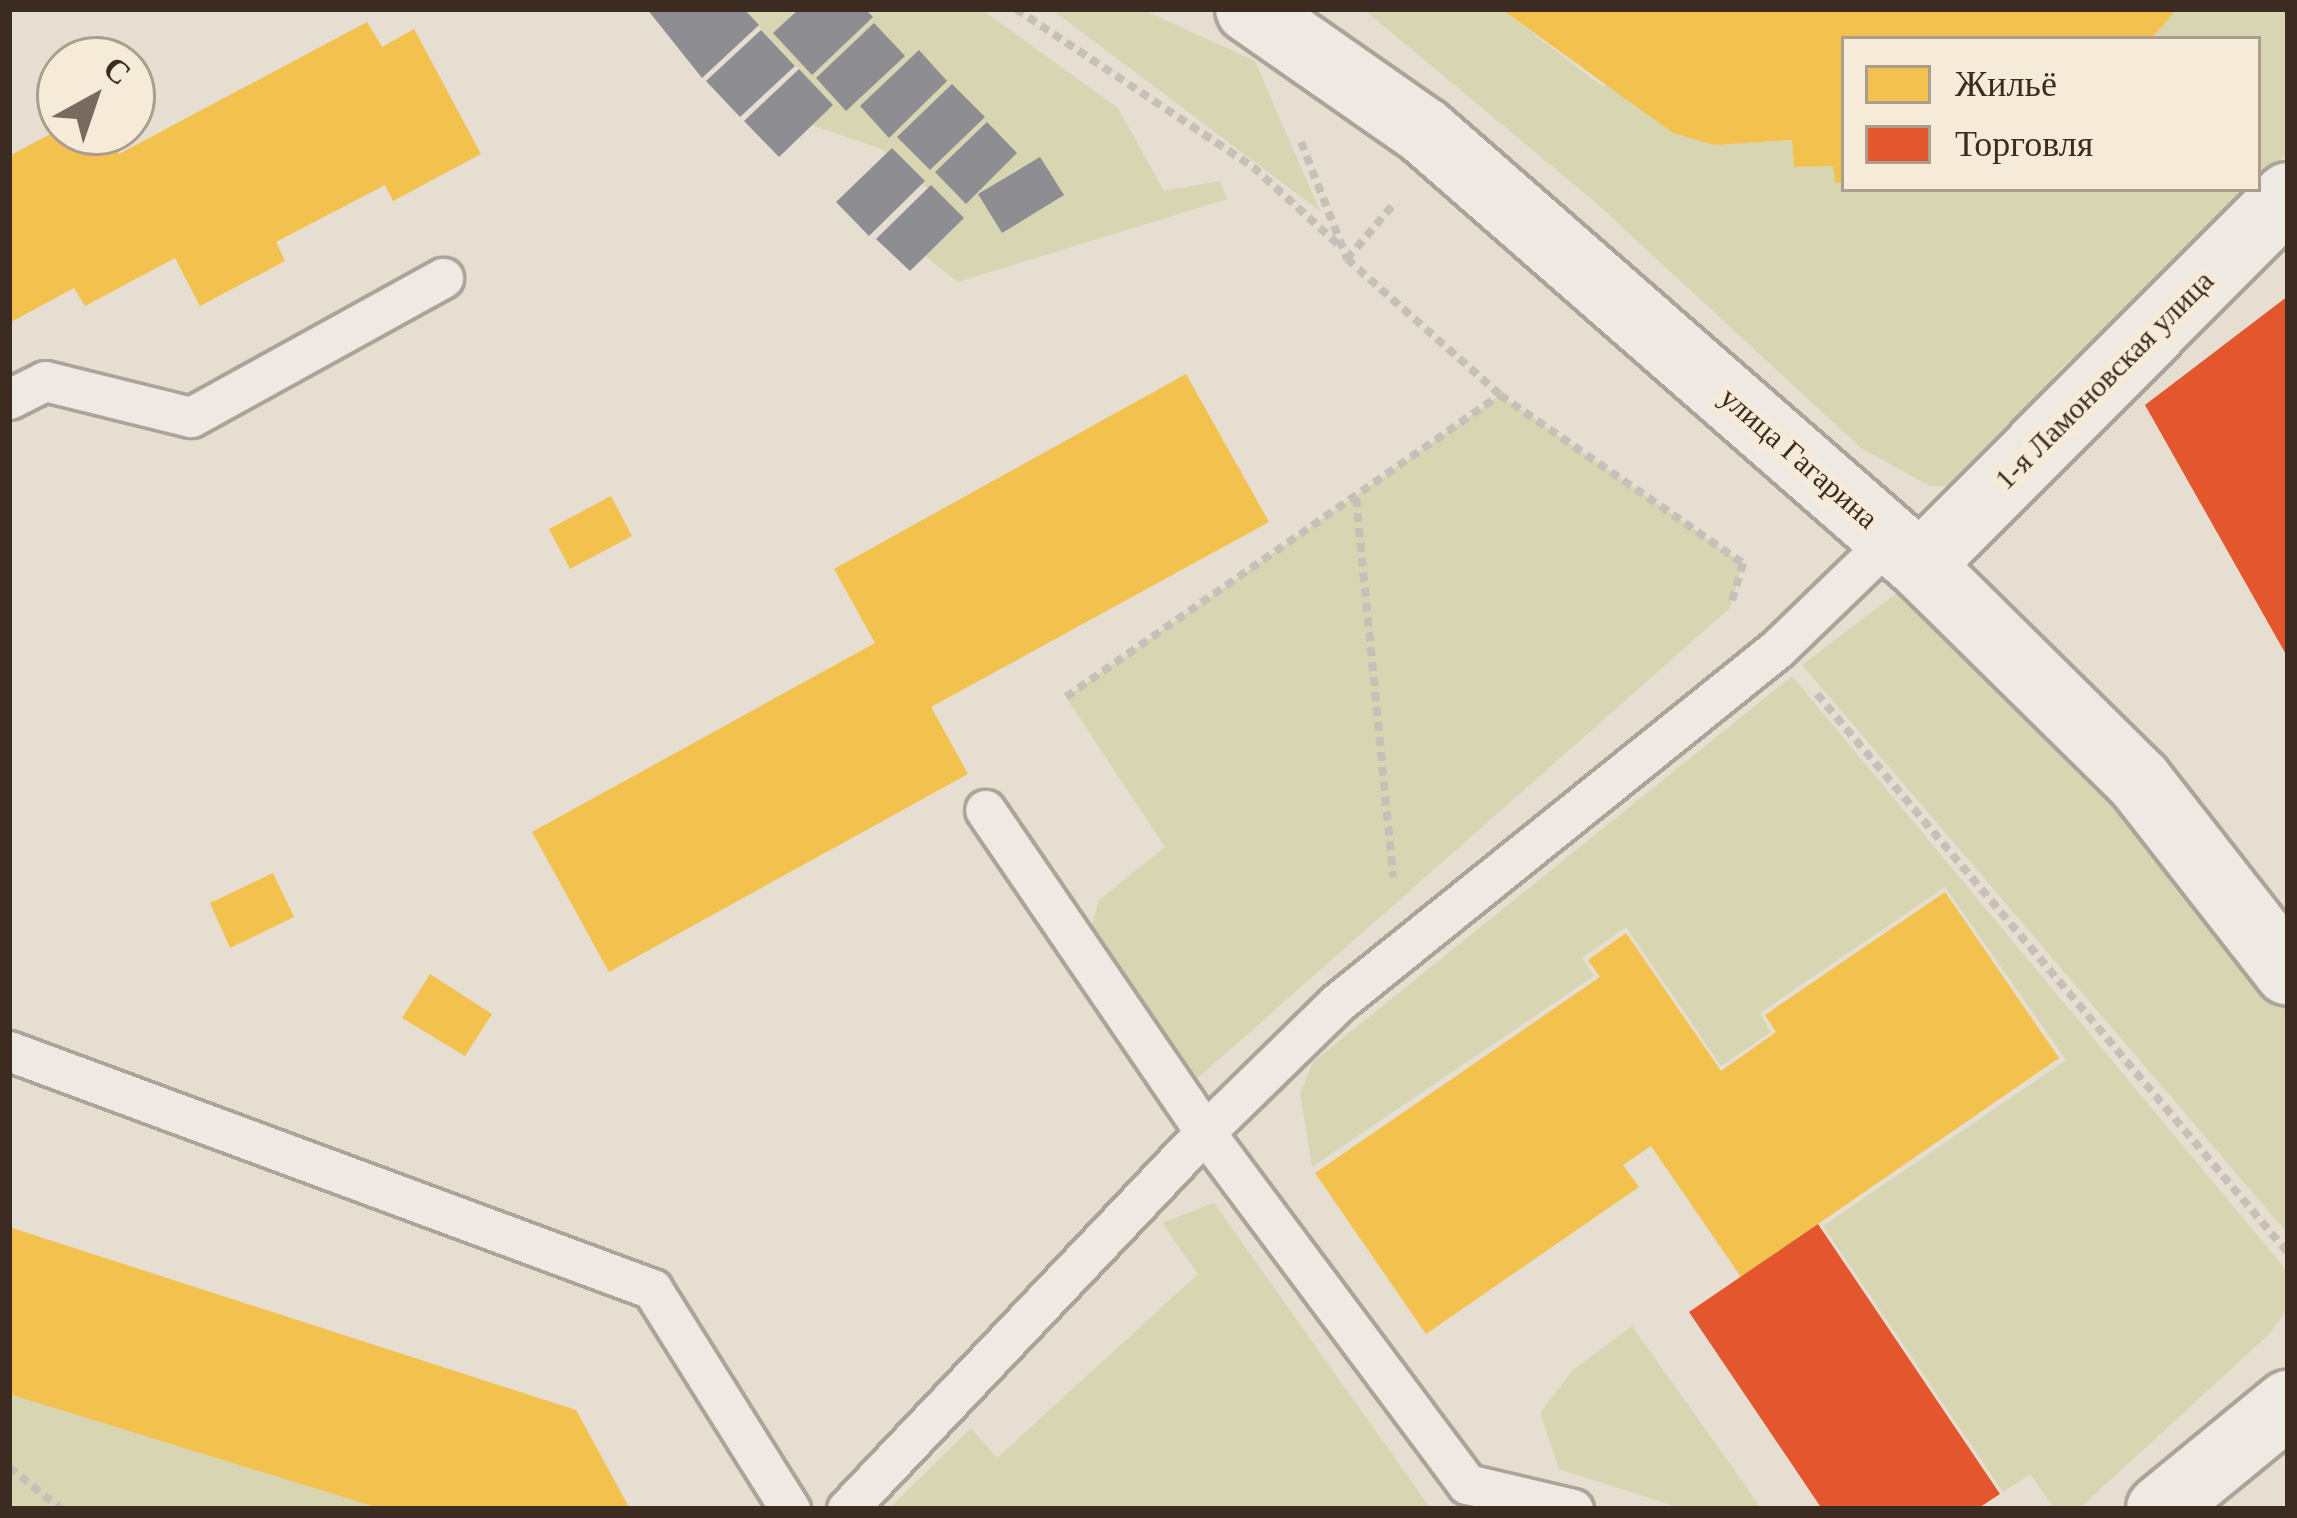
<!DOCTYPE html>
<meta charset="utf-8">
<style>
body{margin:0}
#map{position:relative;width:2297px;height:1518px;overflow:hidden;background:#e6ded1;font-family:Georgia,serif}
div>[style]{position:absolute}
.green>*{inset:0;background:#d8d5b3}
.homes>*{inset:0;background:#f2c14e}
.shops>*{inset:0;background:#e4572e}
.industry>*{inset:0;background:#8d8d92}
.path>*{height:8px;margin-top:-4px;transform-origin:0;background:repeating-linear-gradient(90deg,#c7c0b9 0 9px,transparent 0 15px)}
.roads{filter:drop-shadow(3px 0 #aca399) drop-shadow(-3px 0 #aca399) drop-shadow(0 3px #aca399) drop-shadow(0 -3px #aca399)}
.service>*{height:39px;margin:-19.5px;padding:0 19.5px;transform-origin:19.5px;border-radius:19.5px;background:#eee9e2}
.minor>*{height:66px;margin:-33px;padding:0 33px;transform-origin:33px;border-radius:33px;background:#eee9e2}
.tertiary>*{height:66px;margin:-33px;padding:0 33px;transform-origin:33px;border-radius:33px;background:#eee9e2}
span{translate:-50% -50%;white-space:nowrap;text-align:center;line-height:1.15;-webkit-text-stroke:12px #f6ead8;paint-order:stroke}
.street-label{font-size:30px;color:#3c2b20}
.frame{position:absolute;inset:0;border:12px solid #3c2b20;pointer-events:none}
.legend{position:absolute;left:1841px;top:36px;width:420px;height:156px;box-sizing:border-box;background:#f6ead8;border:3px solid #ac9e8e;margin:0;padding:15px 21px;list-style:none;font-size:36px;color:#3c2b20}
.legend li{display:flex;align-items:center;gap:24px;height:60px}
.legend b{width:60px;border:3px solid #ac9e8e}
.north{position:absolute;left:36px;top:36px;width:120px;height:120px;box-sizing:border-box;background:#f6ead8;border:3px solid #ac9e8e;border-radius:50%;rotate:40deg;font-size:33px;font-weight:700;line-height:48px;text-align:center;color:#3c2b20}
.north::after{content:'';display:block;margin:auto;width:42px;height:54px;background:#786a5e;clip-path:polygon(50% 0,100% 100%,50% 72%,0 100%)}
</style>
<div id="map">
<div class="green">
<div style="clip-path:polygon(742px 9px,981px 9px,1118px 108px,1164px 191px,1220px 181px,1227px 199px,958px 282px,925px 256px,963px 218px,881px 149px,812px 125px,833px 105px)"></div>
<div style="clip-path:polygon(1051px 9px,1141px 9px,1255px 61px,1320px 211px)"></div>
<div style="clip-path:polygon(1363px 9px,1501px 9px,1603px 87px,1610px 80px,1715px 145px,1792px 140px,1794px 167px,1833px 166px,1844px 189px,2250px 189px,2056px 374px,2027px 419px,1954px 486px,1930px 486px,1861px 448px,1595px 202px)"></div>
<div style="clip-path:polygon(2177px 9px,2288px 9px,2288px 153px,2258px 181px,2258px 39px,2151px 39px)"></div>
<div style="clip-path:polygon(1500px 395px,1743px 563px,1730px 608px,1190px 1085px,1085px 950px,1099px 900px,1165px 847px,1066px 697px)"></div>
<div style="clip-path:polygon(1918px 577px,2288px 1001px,2288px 1234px,1802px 665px)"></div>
<div style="clip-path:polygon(1792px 676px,2288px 1272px,2288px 1309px,2269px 1334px,2079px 1509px,2055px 1509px,2030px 1474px,2003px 1492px,1823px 1226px,2066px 1060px,1945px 887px,1760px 1013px,1771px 1032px,1721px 1066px,1626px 927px,1582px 958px,1594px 976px,1312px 1167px,1300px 1093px,1313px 1062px)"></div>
<div style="clip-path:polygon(1214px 1203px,1431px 1509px,889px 1509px,971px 1428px,997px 1458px,1198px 1274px,1162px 1223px)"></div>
<div style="clip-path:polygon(1632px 1326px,1762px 1509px,1683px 1509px,1559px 1469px,1540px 1413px,1573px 1370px)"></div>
<div style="clip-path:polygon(9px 1394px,382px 1509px,9px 1509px)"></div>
</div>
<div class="homes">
<div style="clip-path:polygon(1501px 9px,2177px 9px,2151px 39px,1844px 39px,1844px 183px,1835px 183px,1833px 166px,1794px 167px,1792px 140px,1715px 145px,1673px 133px)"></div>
<div style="clip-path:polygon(367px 22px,382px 47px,414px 29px,481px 154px,393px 201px,385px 185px,276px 242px,285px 261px,200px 306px,175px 258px,85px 306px,74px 288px,9px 323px,9px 156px,60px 129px,107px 132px,119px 154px)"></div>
<div style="clip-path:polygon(1186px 374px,1269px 522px,931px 707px,968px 774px,609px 972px,532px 832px,875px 643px,834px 569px)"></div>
<div style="clip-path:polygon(611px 496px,632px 536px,570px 569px,549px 529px)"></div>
<div style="clip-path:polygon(273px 873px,294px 917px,230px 948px,210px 903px)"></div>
<div style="clip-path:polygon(1945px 892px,2059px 1058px,1741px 1277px,1651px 1146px,1623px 1165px,1639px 1187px,1426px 1334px,1315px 1173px,1600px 977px,1588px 960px,1626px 933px,1721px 1071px,1776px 1032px,1765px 1015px)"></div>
<div style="clip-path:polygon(430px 974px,492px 1014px,465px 1056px,402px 1018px)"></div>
<div style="clip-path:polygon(9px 1227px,576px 1410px,630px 1509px,382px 1509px,9px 1394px)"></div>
</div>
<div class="shops">
<div style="clip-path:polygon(2288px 296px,2288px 658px,2145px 405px)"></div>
<div style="clip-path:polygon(1818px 1224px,2000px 1494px,1977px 1509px,1822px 1509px,1689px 1312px)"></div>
</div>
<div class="industry">
<div style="clip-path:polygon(647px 9px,744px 9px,759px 25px,702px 78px)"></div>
<div style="clip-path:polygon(799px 9px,865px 9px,873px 17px,812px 75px,773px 33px)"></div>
<div style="clip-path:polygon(874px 23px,905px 56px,846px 111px,816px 78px)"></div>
<div style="clip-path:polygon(761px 30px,795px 66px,740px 117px,706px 81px)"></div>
<div style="clip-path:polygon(919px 50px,947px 81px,889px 138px,860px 106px)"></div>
<div style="clip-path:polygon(799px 69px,833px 105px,779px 157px,744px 121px)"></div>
<div style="clip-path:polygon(952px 84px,985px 117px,930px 170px,897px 137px)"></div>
<div style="clip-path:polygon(987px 122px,1017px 153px,966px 204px,935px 172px)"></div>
<div style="clip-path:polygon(892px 148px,925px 181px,869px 236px,836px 202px)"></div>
<div style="clip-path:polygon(1040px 157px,1064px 195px,1002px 233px,978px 194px)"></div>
<div style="clip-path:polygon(931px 185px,964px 218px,910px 271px,876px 239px)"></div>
</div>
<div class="path">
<div style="left:1016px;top:9px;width:285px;rotate:33.7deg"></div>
<div style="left:1253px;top:167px;width:120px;rotate:42.3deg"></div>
<div style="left:1301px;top:142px;width:126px;rotate:68.5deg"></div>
<div style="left:1347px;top:259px;width:205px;rotate:41.6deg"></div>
<div style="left:1500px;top:395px;width:295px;rotate:34.7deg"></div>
<div style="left:1743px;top:563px;width:43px;rotate:106.3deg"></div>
<div style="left:1347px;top:259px;width:71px;rotate:-49.6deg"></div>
<div style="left:1356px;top:498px;width:381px;rotate:84.4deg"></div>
<div style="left:1817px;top:694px;width:731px;rotate:49.88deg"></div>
<div style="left:1066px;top:697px;width:529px;rotate:-34.83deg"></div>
<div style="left:9px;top:1467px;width:67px;rotate:38.9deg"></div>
</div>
<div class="roads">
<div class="service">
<div style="left:9px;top:399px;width:40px;rotate:-26.6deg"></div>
<div style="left:45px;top:381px;width:150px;rotate:13.9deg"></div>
<div style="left:191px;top:417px;width:288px;rotate:-28.9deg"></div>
<div style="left:9px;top:1051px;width:686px;rotate:20.31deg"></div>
<div style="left:652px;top:1289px;width:260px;rotate:57.9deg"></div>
<div style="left:847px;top:1509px;width:520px;rotate:-46.48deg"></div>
<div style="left:1205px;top:1132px;width:390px;rotate:-124.3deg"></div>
<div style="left:1573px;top:1509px;width:109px;rotate:-166.7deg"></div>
<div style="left:1467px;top:1484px;width:439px;rotate:-126.7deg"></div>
<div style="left:1205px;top:1132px;width:185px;rotate:-44.3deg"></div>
<div style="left:1337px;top:1003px;width:566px;rotate:-38.83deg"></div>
<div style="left:1778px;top:648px;width:157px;rotate:-44deg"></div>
</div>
<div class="minor">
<div style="left:1920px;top:565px;width:521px;rotate:-45.08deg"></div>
</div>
<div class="tertiary">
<div style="left:1249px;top:9px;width:213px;rotate:34.9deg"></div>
<div style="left:1424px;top:131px;width:659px;rotate:41.19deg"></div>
<div style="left:1920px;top:565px;width:308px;rotate:44.6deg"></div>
<div style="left:2139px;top:781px;width:242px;rotate:52deg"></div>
<div style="left:2160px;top:1509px;width:166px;rotate:-39.4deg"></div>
</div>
</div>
<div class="street-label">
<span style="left:2104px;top:380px;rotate:-45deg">1-я Ламоновская улица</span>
<span style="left:1799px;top:458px;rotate:41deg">улица Гагарина</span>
</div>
<div class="frame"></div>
<ul class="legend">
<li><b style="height:33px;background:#f2c14e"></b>Жильё</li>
<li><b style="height:33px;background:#e4572e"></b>Торговля</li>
</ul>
<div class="north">С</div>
</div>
